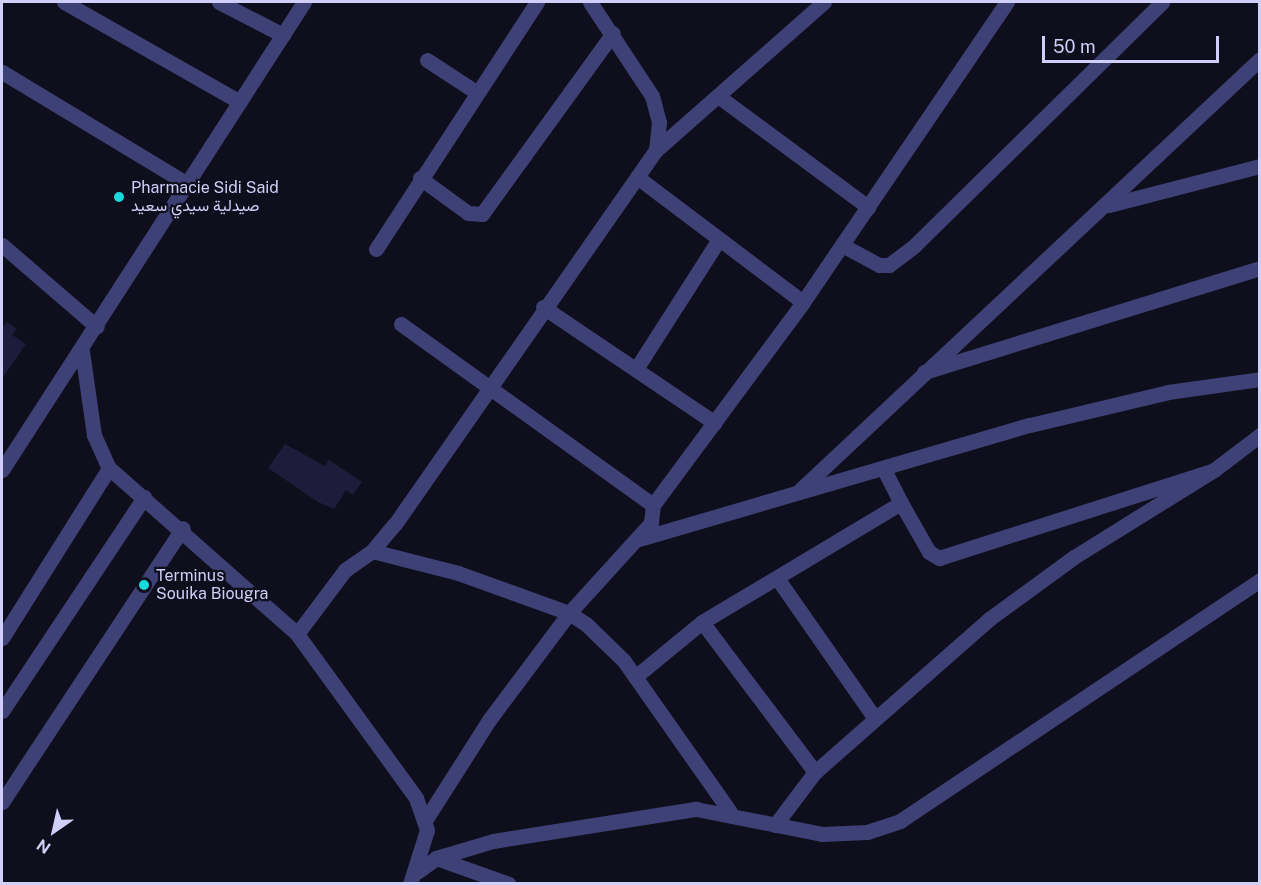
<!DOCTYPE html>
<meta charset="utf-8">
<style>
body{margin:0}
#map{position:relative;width:1261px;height:885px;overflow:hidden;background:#0f0e1c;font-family:"Public Sans",Vazirmatn,sans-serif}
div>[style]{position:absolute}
.building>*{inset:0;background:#1f1c3b}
.minor>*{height:15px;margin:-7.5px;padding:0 7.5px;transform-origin:7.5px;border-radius:7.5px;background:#3e4176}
.dots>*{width:16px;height:16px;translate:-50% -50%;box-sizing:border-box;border:3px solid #0f0e1c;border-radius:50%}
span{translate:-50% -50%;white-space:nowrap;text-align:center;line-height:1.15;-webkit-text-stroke:4.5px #0f0e1c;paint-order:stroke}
.poi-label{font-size:16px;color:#cfcff9}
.left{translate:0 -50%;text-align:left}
.frame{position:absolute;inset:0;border:3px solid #cfcff9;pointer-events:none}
.north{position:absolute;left:24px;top:801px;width:60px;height:60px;-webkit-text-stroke:4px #0f0e1c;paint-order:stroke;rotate:214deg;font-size:16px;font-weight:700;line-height:24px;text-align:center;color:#cfcff9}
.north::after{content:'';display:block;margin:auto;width:21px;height:27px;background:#cfcff9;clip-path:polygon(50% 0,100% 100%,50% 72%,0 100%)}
.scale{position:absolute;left:1042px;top:36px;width:177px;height:27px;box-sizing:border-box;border:3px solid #cfcff9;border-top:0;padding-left:8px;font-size:18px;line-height:21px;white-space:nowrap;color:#cfcff9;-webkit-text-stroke:4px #0f0e1c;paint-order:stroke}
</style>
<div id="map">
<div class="building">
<div style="clip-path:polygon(7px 322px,17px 329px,12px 335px,26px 344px,3px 377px,2px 327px)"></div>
<div style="clip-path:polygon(285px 444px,325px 466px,329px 460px,362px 482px,353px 495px,346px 490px,334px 509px,318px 502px,268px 468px)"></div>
</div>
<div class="minor">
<div style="left:64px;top:2px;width:202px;rotate:29.6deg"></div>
<div style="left:219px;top:2px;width:72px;rotate:27.3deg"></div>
<div style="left:590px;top:2px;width:113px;rotate:56.6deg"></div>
<div style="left:652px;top:96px;width:27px;rotate:75deg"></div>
<div style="left:659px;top:122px;width:28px;rotate:96deg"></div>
<div style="left:427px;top:60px;width:59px;rotate:33.1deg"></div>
<div style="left:2px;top:72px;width:215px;rotate:31.1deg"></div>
<div style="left:718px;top:96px;width:187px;rotate:36.5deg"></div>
<div style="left:637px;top:177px;width:208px;rotate:37deg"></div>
<div style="left:420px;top:178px;width:59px;rotate:36.1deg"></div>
<div style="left:468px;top:213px;width:14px;rotate:4deg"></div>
<div style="left:482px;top:214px;width:223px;rotate:-54.1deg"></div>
<div style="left:1109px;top:205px;width:156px;rotate:-14.5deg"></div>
<div style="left:2px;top:245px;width:125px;rotate:40.8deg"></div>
<div style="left:842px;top:245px;width:42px;rotate:28.4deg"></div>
<div style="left:879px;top:265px;width:10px"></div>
<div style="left:889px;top:265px;width:31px;rotate:-37deg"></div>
<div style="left:914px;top:246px;width:348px;rotate:-44.5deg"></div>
<div style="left:376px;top:249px;width:295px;rotate:-56.9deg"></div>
<div style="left:543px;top:307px;width:207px;rotate:34deg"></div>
<div style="left:401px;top:324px;width:310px;rotate:35.7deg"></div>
<div style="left:82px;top:351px;width:85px;rotate:81.9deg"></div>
<div style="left:94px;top:435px;width:36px;rotate:66deg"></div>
<div style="left:109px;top:468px;width:251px;rotate:41.4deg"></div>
<div style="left:297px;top:634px;width:203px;rotate:54deg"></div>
<div style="left:416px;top:798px;width:34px;rotate:71deg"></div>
<div style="left:427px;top:830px;width:57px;rotate:107.5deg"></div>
<div style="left:636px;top:369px;width:152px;rotate:-57.4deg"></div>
<div style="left:924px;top:372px;width:352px;rotate:-17.2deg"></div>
<div style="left:2px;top:470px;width:557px;rotate:-57.17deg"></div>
<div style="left:800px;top:490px;width:630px;rotate:-43.14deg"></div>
<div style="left:901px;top:503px;width:56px;rotate:60.3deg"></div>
<div style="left:929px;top:552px;width:12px;rotate:31deg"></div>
<div style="left:939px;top:558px;width:289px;rotate:-17.7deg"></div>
<div style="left:1214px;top:470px;width:58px;rotate:-37.3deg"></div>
<div style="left:639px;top:539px;width:407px;rotate:-16.3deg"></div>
<div style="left:1030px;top:425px;width:142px;rotate:-13.4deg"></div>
<div style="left:1168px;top:392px;width:93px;rotate:-8deg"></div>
<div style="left:372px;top:551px;width:89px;rotate:14.3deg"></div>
<div style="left:458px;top:573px;width:118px;rotate:19.8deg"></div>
<div style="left:569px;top:613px;width:20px;rotate:33deg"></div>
<div style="left:586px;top:624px;width:53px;rotate:44.2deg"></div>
<div style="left:624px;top:661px;width:184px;rotate:54.9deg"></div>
<div style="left:777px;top:578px;width:169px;rotate:55.1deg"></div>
<div style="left:702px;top:622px;width:188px;rotate:53deg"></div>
<div style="left:297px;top:634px;width:80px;rotate:-53.1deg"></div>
<div style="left:345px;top:570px;width:33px;rotate:-35deg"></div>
<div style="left:372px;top:551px;width:35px;rotate:-50deg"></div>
<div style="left:395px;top:524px;width:456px;rotate:-55.1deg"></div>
<div style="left:656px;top:150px;width:224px;rotate:-41.4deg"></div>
<div style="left:2px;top:638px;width:201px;rotate:-57.8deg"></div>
<div style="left:635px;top:677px;width:87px;rotate:-39.4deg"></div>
<div style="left:702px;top:622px;width:232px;rotate:-30.9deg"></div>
<div style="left:901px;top:503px;width:39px;rotate:-117deg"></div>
<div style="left:2px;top:711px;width:257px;rotate:-56.4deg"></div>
<div style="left:2px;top:802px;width:328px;rotate:-56.6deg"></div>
<div style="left:426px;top:819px;width:117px;rotate:-57.5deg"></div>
<div style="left:489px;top:720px;width:134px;rotate:-53.2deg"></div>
<div style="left:569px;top:613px;width:122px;rotate:-47.7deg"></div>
<div style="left:651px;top:523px;width:18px;rotate:-84deg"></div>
<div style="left:653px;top:505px;width:252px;rotate:-53.5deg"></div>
<div style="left:803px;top:302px;width:363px;rotate:-55.8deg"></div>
<div style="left:775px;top:825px;width:66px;rotate:-53deg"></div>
<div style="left:815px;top:772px;width:232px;rotate:-41.3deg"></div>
<div style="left:989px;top:619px;width:105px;rotate:-36.1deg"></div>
<div style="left:1074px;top:557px;width:165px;rotate:-31.9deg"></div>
<div style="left:436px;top:858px;width:77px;rotate:19.6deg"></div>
<div style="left:417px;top:872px;width:24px;rotate:-36deg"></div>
<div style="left:436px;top:858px;width:59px;rotate:-16.6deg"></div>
<div style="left:493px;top:841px;width:206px;rotate:-9deg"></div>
<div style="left:696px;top:809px;width:128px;rotate:11.2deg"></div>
<div style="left:822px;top:834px;width:45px;rotate:-2.5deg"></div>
<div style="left:867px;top:832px;width:35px;rotate:-18deg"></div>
<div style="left:900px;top:821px;width:433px;rotate:-33.8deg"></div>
</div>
<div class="dots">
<div style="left:119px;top:197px;background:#1ad9da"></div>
<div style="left:144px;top:585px;background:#1ad9da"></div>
</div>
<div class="poi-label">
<span class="left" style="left:131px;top:197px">Pharmacie Sidi Said<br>صيدلية سيدي سعيد</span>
<span class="left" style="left:156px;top:585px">Terminus<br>Souika Biougra</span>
</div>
<div class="frame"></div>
<div class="north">N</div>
<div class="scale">50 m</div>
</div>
